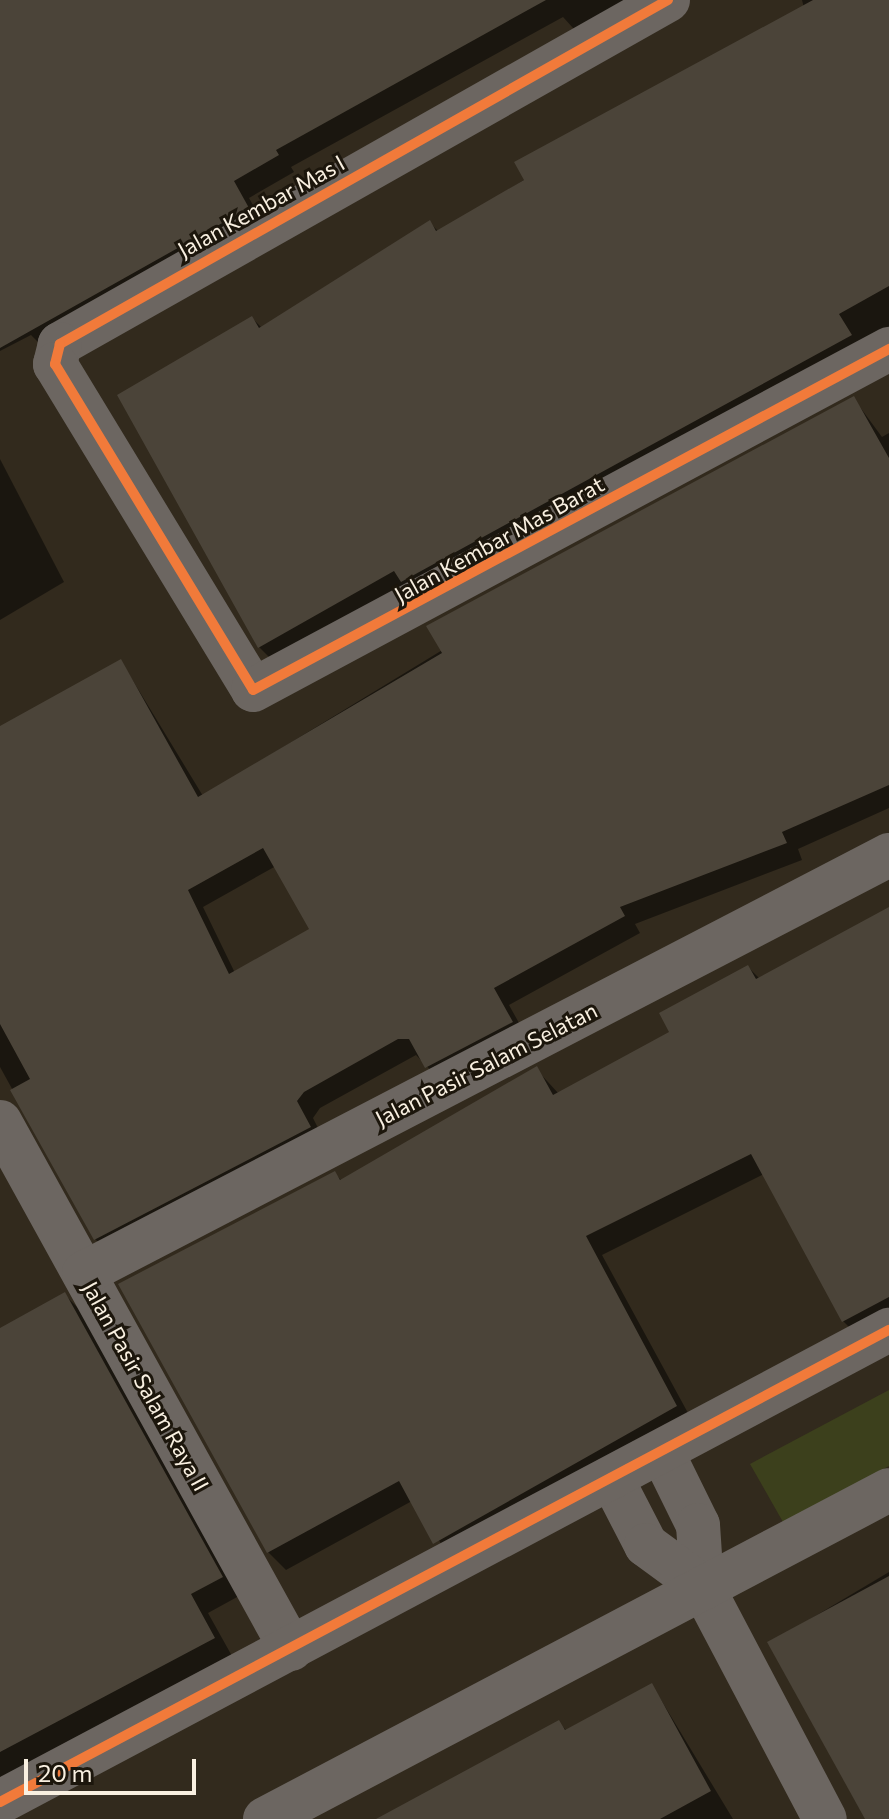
<!DOCTYPE html>
<style>
body{margin:0}
#map{position:relative;width:889px;height:1819px;overflow:hidden;background:#322a1d;font-family:Commissioner,sans-serif}
div>[style]{position:absolute}
.green>*{inset:0;background:#3c401c}
.shadow>*{inset:0;background:#0007}
.building>*{inset:0;background:#4b4439}
.minor>*{height:44px;margin:-22px;padding:0 22px;transform-origin:22px;border-radius:22px;background:#6c6661}
.cycleway>*{height:10px;margin:-5px;padding:0 5px;transform-origin:5px;border-radius:5px;background:#f17a3a}
span{translate:-50% -50%;white-space:nowrap;text-align:center;line-height:1.15;-webkit-text-stroke:6px #1c160c;paint-order:stroke}
.street-label{font-size:22px;color:#f9f0e1}
.scale{position:absolute;left:24px;top:1759px;width:172px;height:36px;box-sizing:border-box;border:4px solid #f9f0e1;border-top:0;padding-left:10px;font-size:24px;line-height:28px;white-space:nowrap;color:#f9f0e1;-webkit-text-stroke:6px #1c160c;paint-order:stroke}
</style>
<div id="map">
<div class="green">
<div style="clip-path:polygon(889px 1390px,889px 1466px,783px 1522px,750px 1464px)"></div>
</div>
<div class="shadow">
<div style="clip-path:polygon(0 0,653px 0,583px 39px,563px 17px,291px 167px,294px 172px,249px 198px,264px 225px,45px 349px,31px 335px,0 351px)"></div>
<div style="clip-path:polygon(889px 0,889px 339px,276px 664px,259px 647px,252px 318px,262px 328px,430px 223px,439px 232px,804px 8px,802px 0)"></div>
<div style="clip-path:polygon(evenodd,854px 399px,882px 437px,889px 433px,889px 808px,798px 849px,802px 860px,635px 924px,640px 933px,509px 1005px,528px 1039px,443px 1083px,416px 1055px,320px 1108px,313px 1118px,326px 1144px,112px 1255px,95px 1239px,0 1067px,0 728px,121px 661px,203px 796px,854px 399px,276px 866px,312px 930px,235px 973px,203px 907px,276px 866px)"></div>
<div style="clip-path:polygon(0 459px,64px 582px,0 620px)"></div>
<div style="clip-path:polygon(889px 908px,889px 1324px,861px 1339px,843px 1321px,764px 1174px,602px 1255px,694px 1424px,453px 1561px,412px 1501px,286px 1570px,268px 1552px,334px 1173px,342px 1181px,536px 1069px,559px 1094px,672px 1033px,748px 967px,760px 979px)"></div>
<div style="clip-path:polygon(65px 1295px,83px 1313px,239px 1596px,208px 1613px,232px 1656px,0 1779px,0 1330px)"></div>
<div style="clip-path:polygon(889px 1572px,889px 1819px,867px 1819px,770px 1643px)"></div>
<div style="clip-path:polygon(652px 1685px,733px 1819px,378px 1819px,559px 1723px,567px 1731px)"></div>
</div>
<div class="building">
<div style="clip-path:polygon(0 0,546px 0,276px 150px,279px 155px,234px 181px,249px 208px,0 348px)"></div>
<div style="clip-path:polygon(813px 0,889px 0,889px 286px,839px 314px,852px 335px,401px 582px,394px 571px,258px 648px,117px 395px,252px 316px,259px 328px,430px 220px,436px 231px,524px 180px,514px 162px)"></div>
<div style="clip-path:polygon(evenodd,854px 396px,889px 458px,889px 785px,782px 832px,787px 843px,620px 907px,625px 916px,494px 988px,513px 1022px,425px 1068px,409px 1039px,398px 1039px,304px 1092px,297px 1101px,311px 1127px,94px 1240px,10px 1090px,30px 1079px,0 1024px,0 726px,121px 659px,198px 797px,442px 653px,426px 626px,854px 396px,263px 848px,309px 929px,229px 974px,188px 890px,263px 848px)"></div>
<div style="clip-path:polygon(889px 907px,889px 1297px,842px 1322px,751px 1154px,586px 1236px,677px 1406px,433px 1544px,399px 1481px,267px 1553px,118px 1284px,335px 1171px,340px 1180px,537px 1066px,553px 1095px,669px 1032px,659px 1013px,748px 965px,756px 979px)"></div>
<div style="clip-path:polygon(65px 1292px,223px 1577px,191px 1594px,215px 1638px,0 1752px,0 1328px)"></div>
<div style="clip-path:polygon(889px 1576px,889px 1819px,865px 1819px,767px 1642px)"></div>
<div style="clip-path:polygon(652px 1683px,711px 1791px,660px 1819px,376px 1819px,559px 1720px,565px 1730px)"></div>
</div>
<div class="minor">
<div style="left:668px;top:0;width:699px;rotate:150.5deg"></div>
<div style="left:60px;top:344px;width:21px;rotate:104deg"></div>
<div style="left:55px;top:364px;width:381px;rotate:58.7deg"></div>
<div style="left:253px;top:690px;width:722px;rotate:-28.2deg"></div>
<div style="left:0;top:1122px;width:602px;rotate:61.09deg"></div>
<div style="left:84px;top:1273px;width:907px;rotate:-27.44deg"></div>
<div style="left:663px;top:1454px;width:79px;rotate:63.8deg"></div>
<div style="left:698px;top:1525px;width:61px;rotate:86.2deg"></div>
<div style="left:702px;top:1586px;width:263px;rotate:62.2deg"></div>
<div style="left:613px;top:1481px;width:72px;rotate:62.7deg"></div>
<div style="left:646px;top:1545px;width:69px;rotate:36.2deg"></div>
<div style="left:0;top:1802px;width:1007px;rotate:-27.97deg"></div>
<div style="left:265px;top:1819px;width:705px;rotate:-27.8deg"></div>
</div>
<div class="cycleway">
<div style="left:668px;top:0;width:699px;rotate:150.5deg"></div>
<div style="left:60px;top:344px;width:21px;rotate:104deg"></div>
<div style="left:55px;top:364px;width:381px;rotate:58.7deg"></div>
<div style="left:253px;top:690px;width:722px;rotate:-28.2deg"></div>
<div style="left:0;top:1802px;width:1007px;rotate:-27.97deg"></div>
</div>
<div class="street-label">
<span style="left:261px;top:206px;rotate:-29deg">Jalan Kembar Mas I</span>
<span style="left:499px;top:539px;rotate:-29deg">Jalan Kembar Mas Barat</span>
<span style="left:486px;top:1064px;rotate:-27deg">Jalan Pasir Salam Selatan</span>
<span style="left:146px;top:1386px;rotate:61deg">Jalan Pasir Salam Raya II</span>
</div>
<div class="scale">20 m</div>
</div>
